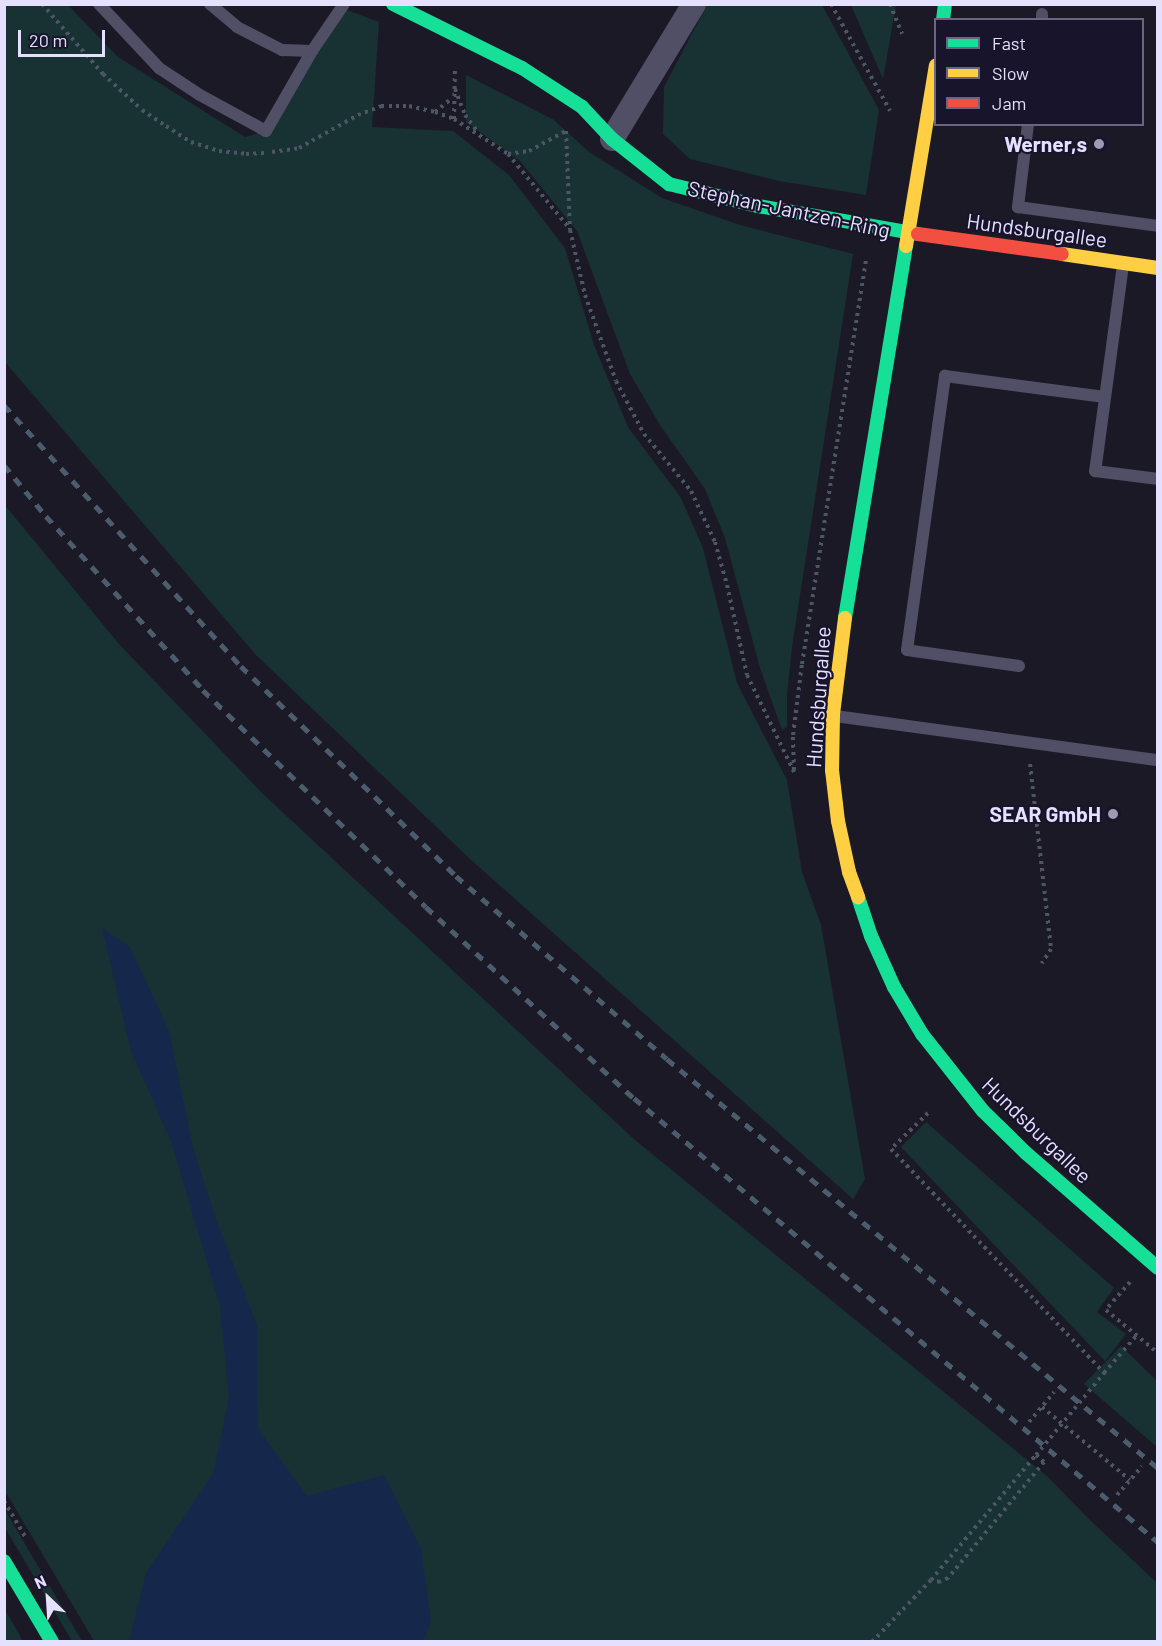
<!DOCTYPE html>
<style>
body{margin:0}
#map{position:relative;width:1162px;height:1646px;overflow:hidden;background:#1c1926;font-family:Barlow,sans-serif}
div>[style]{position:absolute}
.green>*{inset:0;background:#183132}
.water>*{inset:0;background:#15284b}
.path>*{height:4px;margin-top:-2px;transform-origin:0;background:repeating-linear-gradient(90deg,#4c5664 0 3px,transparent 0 7.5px)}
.lane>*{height:12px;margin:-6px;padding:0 6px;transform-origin:6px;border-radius:6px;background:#514f66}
.street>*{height:24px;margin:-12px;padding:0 12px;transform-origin:12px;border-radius:12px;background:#514f66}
.fast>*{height:14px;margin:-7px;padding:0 7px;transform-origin:7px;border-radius:7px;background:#16e098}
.slow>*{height:14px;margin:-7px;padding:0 7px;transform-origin:7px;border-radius:7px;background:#ffcf43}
.jam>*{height:14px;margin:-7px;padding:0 7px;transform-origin:7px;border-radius:7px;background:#f24e42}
.rail>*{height:4.5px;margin-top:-2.25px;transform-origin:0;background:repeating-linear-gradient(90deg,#4b5c6d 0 9px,transparent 0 17px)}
.path-bridge>*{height:4px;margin-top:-2px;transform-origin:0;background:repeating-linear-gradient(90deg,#4c5664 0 3px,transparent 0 7.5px)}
.dots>*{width:16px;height:16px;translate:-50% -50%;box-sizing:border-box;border:3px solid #18142b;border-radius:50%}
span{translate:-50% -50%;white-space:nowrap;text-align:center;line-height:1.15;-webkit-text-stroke:4.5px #18142b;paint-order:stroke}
.poi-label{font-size:21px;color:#e4e0fd;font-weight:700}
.right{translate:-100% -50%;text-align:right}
.street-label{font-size:21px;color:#e4e0fd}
.frame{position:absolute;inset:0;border:6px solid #e4e0fd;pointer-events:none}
.legend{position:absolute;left:934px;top:18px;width:210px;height:108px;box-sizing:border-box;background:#18142b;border:2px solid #6a667f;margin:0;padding:8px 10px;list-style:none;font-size:18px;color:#e4e0fd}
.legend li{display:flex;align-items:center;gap:12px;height:30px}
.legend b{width:30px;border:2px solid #6a667f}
.north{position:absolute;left:18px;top:1568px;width:60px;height:60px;-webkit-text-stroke:4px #18142b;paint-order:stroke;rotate:335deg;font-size:16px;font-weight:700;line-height:24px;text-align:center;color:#e4e0fd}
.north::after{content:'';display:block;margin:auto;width:21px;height:27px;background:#e4e0fd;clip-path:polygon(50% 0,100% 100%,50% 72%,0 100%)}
.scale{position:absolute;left:18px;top:30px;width:87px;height:27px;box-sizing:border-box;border:3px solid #e4e0fd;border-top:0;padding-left:8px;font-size:18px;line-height:21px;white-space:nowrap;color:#e4e0fd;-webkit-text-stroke:4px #18142b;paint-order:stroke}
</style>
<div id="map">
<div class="green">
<div style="clip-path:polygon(4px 5px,68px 5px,118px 57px,245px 137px,266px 131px,342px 8px,379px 22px,372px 127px,453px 131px,509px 175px,565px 248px,594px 345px,628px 427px,681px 498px,703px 548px,737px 683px,787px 780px,802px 872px,821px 925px,865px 1179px,853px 1199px,469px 858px,256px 655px,5px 362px)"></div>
<div style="clip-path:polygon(707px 5px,822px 5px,879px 110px,866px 195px,779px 181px,690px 159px,663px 134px,664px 87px)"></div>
<div style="clip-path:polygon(851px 5px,896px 5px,883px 79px)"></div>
<div style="clip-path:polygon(466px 75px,554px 120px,589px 152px,662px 198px,740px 225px,853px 254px,792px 647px,787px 695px,787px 727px,782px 730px,760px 668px,725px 538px,705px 489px,660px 425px,630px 374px,577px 231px,520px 161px,466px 122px)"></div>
<div style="clip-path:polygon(4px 504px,119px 644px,263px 794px,635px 1140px,1048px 1477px,1090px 1520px,1157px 1583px,1157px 1641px,94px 1641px,5px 1491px)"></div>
<div style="clip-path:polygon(926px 1122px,1114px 1288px,1097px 1312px,1126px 1334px,1105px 1361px,901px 1147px)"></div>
<div style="clip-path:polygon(1121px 1346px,1157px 1381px,1157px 1447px,1084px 1384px)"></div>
<div style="clip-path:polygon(5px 1510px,82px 1641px,72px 1641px,5px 1528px)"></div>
<div style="clip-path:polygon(5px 1610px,23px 1641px,5px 1641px)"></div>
</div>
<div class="water">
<div style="clip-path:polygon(102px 928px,130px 947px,169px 1031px,193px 1148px,217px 1222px,257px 1325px,258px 1429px,307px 1496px,384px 1475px,421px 1549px,431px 1622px,423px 1641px,129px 1641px,146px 1573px,213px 1474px,229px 1398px,220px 1306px,171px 1141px,131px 1051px)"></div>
</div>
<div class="path">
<div style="left:42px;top:4px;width:93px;rotate:48.9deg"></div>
<div style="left:103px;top:74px;width:53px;rotate:42.7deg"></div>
<div style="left:142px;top:110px;width:29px;rotate:34deg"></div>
<div style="left:166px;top:126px;width:30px;rotate:33deg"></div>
<div style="left:191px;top:142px;width:29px;rotate:18deg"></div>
<div style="left:219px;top:151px;width:27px;rotate:6deg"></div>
<div style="left:246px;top:154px;width:19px;rotate:-3deg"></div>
<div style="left:831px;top:4px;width:122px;rotate:61.1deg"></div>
<div style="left:890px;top:4px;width:32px;rotate:68deg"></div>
<div style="left:455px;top:89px;width:28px;rotate:69deg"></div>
<div style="left:465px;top:115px;width:21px;rotate:53deg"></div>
<div style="left:435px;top:112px;width:22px;rotate:-39deg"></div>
<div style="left:454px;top:119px;width:50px;rotate:-88.9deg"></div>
<div style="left:272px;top:152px;width:27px;rotate:-8deg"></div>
<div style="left:299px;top:148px;width:68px;rotate:-29.2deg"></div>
<div style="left:358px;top:115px;width:25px;rotate:-21deg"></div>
<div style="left:381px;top:106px;width:28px"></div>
<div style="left:409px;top:106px;width:27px;rotate:13deg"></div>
<div style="left:435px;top:112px;width:20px;rotate:20deg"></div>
<div style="left:454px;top:119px;width:64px;rotate:32.9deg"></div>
<div style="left:508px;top:154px;width:97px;rotate:50.4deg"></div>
<div style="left:508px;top:154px;width:21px;rotate:-8deg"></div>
<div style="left:529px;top:151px;width:42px;rotate:-28.4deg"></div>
<div style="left:566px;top:131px;width:99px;rotate:87.7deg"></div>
<div style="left:570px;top:230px;width:67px;rotate:77deg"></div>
<div style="left:585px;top:295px;width:91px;rotate:70.2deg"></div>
<div style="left:616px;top:381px;width:60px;rotate:62.2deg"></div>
<div style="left:644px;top:434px;width:74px;rotate:50.5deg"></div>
<div style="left:691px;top:491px;width:56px;rotate:64.8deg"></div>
<div style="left:715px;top:542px;width:45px;rotate:74.4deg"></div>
<div style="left:727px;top:585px;width:92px;rotate:77.5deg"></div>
<div style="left:747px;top:675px;width:108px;rotate:64.1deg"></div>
<div style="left:1030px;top:764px;width:186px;rotate:83.5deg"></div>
<div style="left:1051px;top:949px;width:17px;rotate:123deg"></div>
<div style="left:794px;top:770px;width:35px;rotate:-92deg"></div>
<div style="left:793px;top:735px;width:72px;rotate:-82.8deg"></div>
<div style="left:802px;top:664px;width:411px;rotate:-81deg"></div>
<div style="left:928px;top:1113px;width:52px;rotate:135.8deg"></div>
<div style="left:891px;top:1149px;width:309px;rotate:46.4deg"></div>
<div style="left:1104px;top:1373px;width:49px;rotate:-49.1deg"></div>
<div style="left:1130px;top:1282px;width:37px;rotate:131deg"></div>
<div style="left:1106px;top:1310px;width:67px;rotate:39.6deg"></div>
<div style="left:1042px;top:1407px;width:114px;rotate:39.7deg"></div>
<div style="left:1029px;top:1422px;width:39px;rotate:-50deg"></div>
<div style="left:1117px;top:1495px;width:38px;rotate:-49deg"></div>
<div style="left:4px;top:1501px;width:43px;rotate:59.3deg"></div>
<div style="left:872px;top:1642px;width:86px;rotate:-46.4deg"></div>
<div style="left:931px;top:1580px;width:163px;rotate:-50deg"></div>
<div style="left:1036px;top:1455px;width:11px;rotate:41deg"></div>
<div style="left:1044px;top:1462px;width:151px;rotate:129.6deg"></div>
<div style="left:948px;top:1578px;width:9px;rotate:153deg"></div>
<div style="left:940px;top:1582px;width:9px;rotate:-167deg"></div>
</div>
<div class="lane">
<div style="left:99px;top:4px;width:88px;rotate:46.8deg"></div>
<div style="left:159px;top:68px;width:49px;rotate:33.4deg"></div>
<div style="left:200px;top:95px;width:75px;rotate:28.6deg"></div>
<div style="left:266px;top:131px;width:92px;rotate:-60.1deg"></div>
<div style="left:312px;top:51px;width:57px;rotate:-55.8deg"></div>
<div style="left:210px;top:4px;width:35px;rotate:40deg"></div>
<div style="left:237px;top:27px;width:51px;rotate:27.1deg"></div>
<div style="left:282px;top:50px;width:30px;rotate:2deg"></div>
<div style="left:1042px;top:20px;width:6px;rotate:-90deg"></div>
<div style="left:1028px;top:124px;width:84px;rotate:96.9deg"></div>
<div style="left:1018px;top:207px;width:141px;rotate:7.7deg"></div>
<div style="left:1123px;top:265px;width:208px;rotate:97.7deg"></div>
<div style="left:1095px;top:471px;width:64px;rotate:7.2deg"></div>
<div style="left:1019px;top:666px;width:113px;rotate:-171.9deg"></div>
<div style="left:907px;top:650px;width:277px;rotate:-82.1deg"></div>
<div style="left:945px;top:376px;width:161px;rotate:7.5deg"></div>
<div style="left:835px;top:716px;width:326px;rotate:7.8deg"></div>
</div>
<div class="street">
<div style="left:612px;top:139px;width:158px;rotate:-58.7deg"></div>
</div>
<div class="fast">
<div style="left:393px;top:4px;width:144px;rotate:26.4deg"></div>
<div style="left:522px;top:68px;width:72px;rotate:33deg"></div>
<div style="left:582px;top:107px;width:44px;rotate:46.8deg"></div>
<div style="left:612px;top:139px;width:73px;rotate:38.3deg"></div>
<div style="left:669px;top:184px;width:92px;rotate:13.9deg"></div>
<div style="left:758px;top:206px;width:162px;rotate:9.9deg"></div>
<div style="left:943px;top:20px;width:16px;rotate:-83deg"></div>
<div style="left:845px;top:618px;width:377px;rotate:-80.7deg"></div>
<div style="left:858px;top:897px;width:41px;rotate:71.6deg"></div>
<div style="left:871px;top:936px;width:56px;rotate:65.7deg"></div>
<div style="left:894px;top:987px;width:55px;rotate:59.2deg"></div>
<div style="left:922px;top:1034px;width:98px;rotate:51.6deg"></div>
<div style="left:983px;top:1111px;width:60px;rotate:44.3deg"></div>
<div style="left:1026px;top:1153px;width:175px;rotate:41.1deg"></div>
<div style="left:4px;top:1561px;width:94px;rotate:59.3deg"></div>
</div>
<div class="slow">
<div style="left:906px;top:246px;width:183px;rotate:-80.6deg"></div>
<div style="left:1062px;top:254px;width:97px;rotate:8.3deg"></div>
<div style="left:845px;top:618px;width:98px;rotate:97.1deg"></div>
<div style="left:833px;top:715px;width:55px;rotate:91deg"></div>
<div style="left:832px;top:770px;width:51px;rotate:83.3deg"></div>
<div style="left:838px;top:821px;width:52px;rotate:77.8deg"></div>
<div style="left:849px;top:872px;width:27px;rotate:70deg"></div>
</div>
<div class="jam">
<div style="left:918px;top:234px;width:145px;rotate:7.9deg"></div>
</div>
<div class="rail">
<div style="left:4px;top:405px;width:353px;rotate:47.8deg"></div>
<div style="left:241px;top:666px;width:301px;rotate:44.3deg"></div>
<div style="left:456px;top:876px;width:279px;rotate:40.9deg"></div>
<div style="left:667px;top:1059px;width:639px;rotate:39.79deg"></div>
<div style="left:4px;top:465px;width:66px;rotate:50.5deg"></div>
<div style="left:46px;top:516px;width:234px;rotate:47.9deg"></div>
<div style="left:203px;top:690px;width:311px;rotate:44.2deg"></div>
<div style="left:426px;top:907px;width:282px;rotate:42.6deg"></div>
<div style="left:634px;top:1098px;width:687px;rotate:40.28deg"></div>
</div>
<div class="path-bridge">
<div style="left:1036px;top:1455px;width:107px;rotate:-50.3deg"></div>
</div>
<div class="dots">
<div style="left:1099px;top:144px;background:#9e9ab2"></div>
<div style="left:1113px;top:814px;background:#9e9ab2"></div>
</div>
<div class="poi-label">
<span class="right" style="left:1087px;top:144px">Werner,s</span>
<span class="right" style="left:1101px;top:814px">SEAR GmbH</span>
</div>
<div class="street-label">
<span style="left:789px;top:209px;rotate:12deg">Stephan-Jantzen-Ring</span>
<span style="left:1037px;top:230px;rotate:8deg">Hundsburgallee</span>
<span style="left:818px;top:697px;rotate:-86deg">Hundsburgallee</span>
<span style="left:1037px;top:1130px;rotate:44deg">Hundsburgallee</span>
</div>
<div class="frame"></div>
<ul class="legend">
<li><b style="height:8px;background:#16e098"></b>Fast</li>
<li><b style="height:8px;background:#ffcf43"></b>Slow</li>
<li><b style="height:8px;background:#f24e42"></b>Jam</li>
</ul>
<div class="north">N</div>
<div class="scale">20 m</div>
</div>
